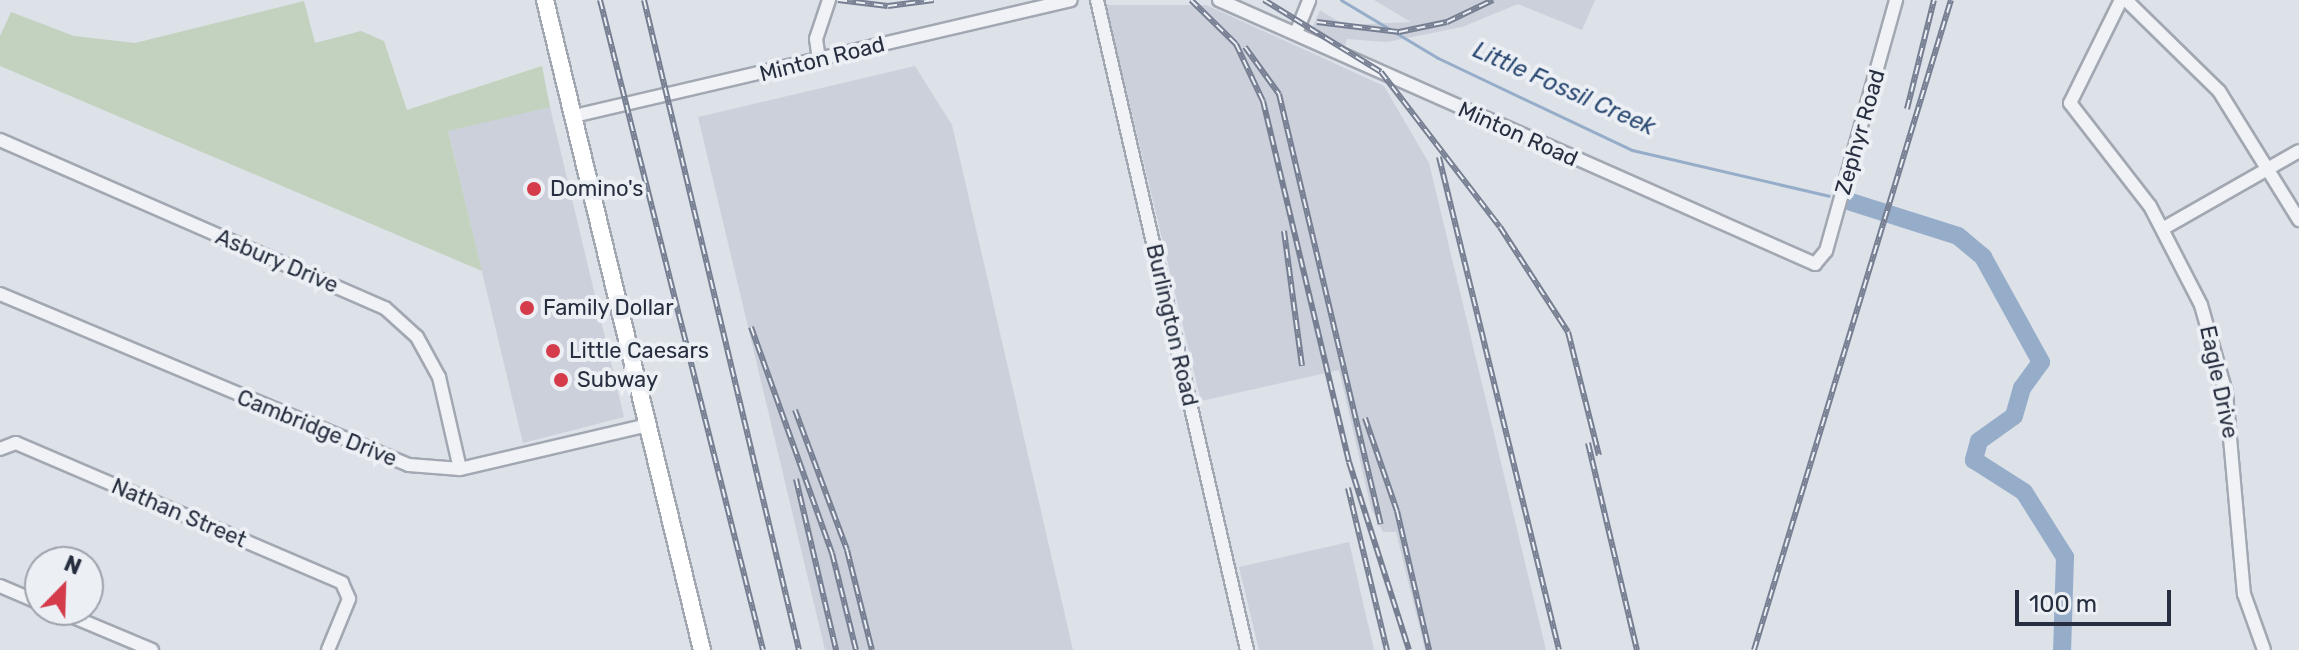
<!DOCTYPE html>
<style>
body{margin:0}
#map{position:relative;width:2299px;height:650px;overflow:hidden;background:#dde1e8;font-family:Rubik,sans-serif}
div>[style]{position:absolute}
.built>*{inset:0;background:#cbd0da}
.green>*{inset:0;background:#c2d2be}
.stream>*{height:3px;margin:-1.5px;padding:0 1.5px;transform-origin:1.5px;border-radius:1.5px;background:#96adca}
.river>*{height:18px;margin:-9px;padding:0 9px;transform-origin:9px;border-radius:9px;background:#96adca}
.roads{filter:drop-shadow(2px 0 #a2a8b2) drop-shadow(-2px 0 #a2a8b2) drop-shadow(0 2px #a2a8b2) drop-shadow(0 -2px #a2a8b2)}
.minor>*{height:12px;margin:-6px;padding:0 6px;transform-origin:6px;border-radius:6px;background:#f0f2f6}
.major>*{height:16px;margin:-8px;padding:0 8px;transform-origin:8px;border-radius:8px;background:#fff}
.rail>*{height:6px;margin-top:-3px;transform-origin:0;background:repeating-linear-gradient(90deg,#ecf0f5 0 9px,#767f92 0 18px);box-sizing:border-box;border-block:2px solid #767f92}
.dots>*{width:22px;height:22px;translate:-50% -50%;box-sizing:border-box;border:4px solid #ecf0f5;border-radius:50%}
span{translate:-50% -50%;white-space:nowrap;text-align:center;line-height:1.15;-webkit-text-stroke:8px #ecf0f5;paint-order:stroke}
.street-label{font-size:22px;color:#262e3f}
.poi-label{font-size:22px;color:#262e3f}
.left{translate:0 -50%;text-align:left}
.water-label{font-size:24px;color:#2e4b74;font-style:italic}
.north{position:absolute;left:24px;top:546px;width:80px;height:80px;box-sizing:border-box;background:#ecf0f5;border:2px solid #9da2ac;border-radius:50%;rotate:23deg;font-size:22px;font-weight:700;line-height:32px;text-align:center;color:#262e3f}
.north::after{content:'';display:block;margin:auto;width:28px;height:36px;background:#d43b4b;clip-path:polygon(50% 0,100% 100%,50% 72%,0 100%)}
.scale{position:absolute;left:2015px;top:590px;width:156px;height:36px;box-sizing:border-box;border:4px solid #262e3f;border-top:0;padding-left:10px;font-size:24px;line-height:28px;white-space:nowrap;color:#262e3f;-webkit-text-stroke:6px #ecf0f5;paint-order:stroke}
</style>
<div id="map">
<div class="built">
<div style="clip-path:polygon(1374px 0,1595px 0,1582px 30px,1518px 4px,1462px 27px,1387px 42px,1347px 39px,1344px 49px,1310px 33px,1320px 10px,1344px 25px,1411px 22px)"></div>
<div style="clip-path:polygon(1106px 5px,1206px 5px,1384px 86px,1429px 163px,1546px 650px,1425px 650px,1396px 532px,1383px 532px,1371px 508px,1339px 370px,1201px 401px)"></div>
<div style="clip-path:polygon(915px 66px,952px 125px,1073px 650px,825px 650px,698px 117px)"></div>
<div style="clip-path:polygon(550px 107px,624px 417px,523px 443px,448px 130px)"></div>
<div style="clip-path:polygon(1349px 542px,1374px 650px,1259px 650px,1239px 567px)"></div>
</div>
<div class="green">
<div style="clip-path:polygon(304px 1px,315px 43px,361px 31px,384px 41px,407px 110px,542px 66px,550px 107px,448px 131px,482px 271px,0 66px,0 36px,11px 12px,74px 36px,135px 43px)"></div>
</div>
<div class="stream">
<div style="left:1341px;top:0;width:113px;rotate:30.9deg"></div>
<div style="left:1438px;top:58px;width:215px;rotate:25.4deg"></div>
<div style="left:1632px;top:150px;width:202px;rotate:13.1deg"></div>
</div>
<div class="river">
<div style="left:1851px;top:202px;width:112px;rotate:17.6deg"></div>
<div style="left:1958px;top:236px;width:33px;rotate:40deg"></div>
<div style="left:1983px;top:257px;width:120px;rotate:61.1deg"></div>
<div style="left:2041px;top:362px;width:32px;rotate:126deg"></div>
<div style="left:2022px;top:388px;width:29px;rotate:106deg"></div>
<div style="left:2014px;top:416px;width:43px;rotate:144.5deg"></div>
<div style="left:1979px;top:441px;width:20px;rotate:105deg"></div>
<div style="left:1974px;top:460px;width:59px;rotate:32.6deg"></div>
<div style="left:2024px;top:492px;width:77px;rotate:57.8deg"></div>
<div style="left:2065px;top:557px;width:93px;rotate:91.8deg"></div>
</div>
<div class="roads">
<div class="minor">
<div style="left:1097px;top:0;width:667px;rotate:77.01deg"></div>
<div style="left:1219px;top:0;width:652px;rotate:23.89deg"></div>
<div style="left:1815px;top:264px;width:17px;rotate:-50deg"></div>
<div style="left:1826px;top:251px;width:261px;rotate:-74.4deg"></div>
<div style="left:2121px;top:0;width:115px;rotate:116.3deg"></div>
<div style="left:2070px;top:103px;width:130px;rotate:52.2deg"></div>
<div style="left:2150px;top:206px;width:111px;rotate:62.7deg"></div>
<div style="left:2201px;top:305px;width:91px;rotate:74.1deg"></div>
<div style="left:2226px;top:393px;width:202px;rotate:84.9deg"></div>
<div style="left:2244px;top:594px;width:59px;rotate:70.3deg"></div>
<div style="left:2126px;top:0;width:130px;rotate:44.4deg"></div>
<div style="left:2219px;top:91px;width:152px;rotate:58.2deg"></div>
<div style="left:1296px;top:33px;width:35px;rotate:-68deg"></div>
<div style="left:819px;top:60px;width:21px;rotate:-98deg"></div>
<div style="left:816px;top:39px;width:41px;rotate:-71.6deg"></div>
<div style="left:574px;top:116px;width:510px;rotate:-13.14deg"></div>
<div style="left:0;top:140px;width:420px;rotate:23.6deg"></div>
<div style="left:385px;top:308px;width:43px;rotate:42.2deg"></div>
<div style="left:417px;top:337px;width:46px;rotate:61.2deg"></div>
<div style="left:439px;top:377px;width:94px;rotate:77.1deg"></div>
<div style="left:2164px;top:228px;width:155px;rotate:-29.7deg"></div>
<div style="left:0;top:294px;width:443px;rotate:22.7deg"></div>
<div style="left:409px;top:465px;width:51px;rotate:4.5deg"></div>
<div style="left:460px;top:469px;width:193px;rotate:-13.2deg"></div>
<div style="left:0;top:449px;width:17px;rotate:-21deg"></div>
<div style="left:16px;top:443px;width:355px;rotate:23.2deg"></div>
<div style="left:342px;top:583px;width:17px;rotate:66deg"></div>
<div style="left:349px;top:599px;width:55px;rotate:112.4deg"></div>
<div style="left:0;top:586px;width:43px;rotate:23deg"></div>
<div style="left:57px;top:610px;width:103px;rotate:22.8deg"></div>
</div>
<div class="major">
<div style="left:545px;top:0;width:669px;rotate:76.42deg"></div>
</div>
</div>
<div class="rail">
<div style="left:600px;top:0;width:670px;rotate:75.92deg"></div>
<div style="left:644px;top:0;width:668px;rotate:76.59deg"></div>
<div style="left:838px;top:0;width:50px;rotate:6.8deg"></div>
<div style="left:888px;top:6px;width:46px;rotate:-7.4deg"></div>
<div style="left:1191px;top:0;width:63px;rotate:44.4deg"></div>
<div style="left:1236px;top:44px;width:63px;rotate:64.7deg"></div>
<div style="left:1263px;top:101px;width:371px;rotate:76.6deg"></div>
<div style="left:1349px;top:462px;width:197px;rotate:72.3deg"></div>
<div style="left:1264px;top:0;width:137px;rotate:31.6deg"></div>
<div style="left:1381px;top:72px;width:195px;rotate:52.5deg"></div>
<div style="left:1500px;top:227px;width:125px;rotate:57.1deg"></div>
<div style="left:1568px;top:332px;width:127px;rotate:75.9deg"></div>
<div style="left:1317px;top:22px;width:83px;rotate:7deg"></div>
<div style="left:1399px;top:32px;width:49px;rotate:-11.8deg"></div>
<div style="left:1447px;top:22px;width:51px;rotate:-25.6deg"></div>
<div style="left:1245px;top:47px;width:58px;rotate:54.1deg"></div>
<div style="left:1279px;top:94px;width:442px;rotate:76.7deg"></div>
<div style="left:1907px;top:109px;width:112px;rotate:-76.1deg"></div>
<div style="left:1439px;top:157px;width:507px;rotate:76.32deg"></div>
<div style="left:1284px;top:231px;width:136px;rotate:82.4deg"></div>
<div style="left:751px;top:327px;width:240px;rotate:70.3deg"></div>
<div style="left:832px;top:553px;width:100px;rotate:76.1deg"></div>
<div style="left:795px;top:410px;width:149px;rotate:69.6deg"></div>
<div style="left:847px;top:550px;width:103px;rotate:76deg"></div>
<div style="left:1365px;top:418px;width:98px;rotate:71deg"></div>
<div style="left:1397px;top:511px;width:143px;rotate:77deg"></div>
<div style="left:1588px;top:443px;width:213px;rotate:76.7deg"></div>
<div style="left:796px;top:479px;width:176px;rotate:76.8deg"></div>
<div style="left:1348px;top:488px;width:167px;rotate:76.5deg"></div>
<div style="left:1754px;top:650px;width:679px;rotate:-73.14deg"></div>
</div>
<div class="dots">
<div style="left:534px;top:189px;background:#d43b4b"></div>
<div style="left:527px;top:308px;background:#d43b4b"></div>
<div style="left:553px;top:351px;background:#d43b4b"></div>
<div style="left:561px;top:380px;background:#d43b4b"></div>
</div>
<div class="street-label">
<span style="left:822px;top:59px;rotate:-14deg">Minton Road</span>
<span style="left:1860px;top:132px;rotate:-74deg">Zephyr Road</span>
<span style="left:1518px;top:134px;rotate:24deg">Minton Road</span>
<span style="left:277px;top:261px;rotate:23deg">Asbury Drive</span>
<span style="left:1172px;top:325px;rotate:77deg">Burlington Road</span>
<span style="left:2219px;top:382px;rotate:78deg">Eagle Drive</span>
<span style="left:317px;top:428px;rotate:22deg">Cambridge Drive</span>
<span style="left:179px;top:513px;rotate:23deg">Nathan Street</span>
</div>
<div class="poi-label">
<span class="left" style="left:550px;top:189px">Domino's</span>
<span class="left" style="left:543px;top:308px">Family Dollar</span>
<span class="left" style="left:569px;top:351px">Little Caesars</span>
<span class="left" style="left:577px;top:380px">Subway</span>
</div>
<div class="water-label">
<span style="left:1564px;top:89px;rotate:24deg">Little Fossil Creek</span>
</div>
<div class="north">N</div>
<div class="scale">100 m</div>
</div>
